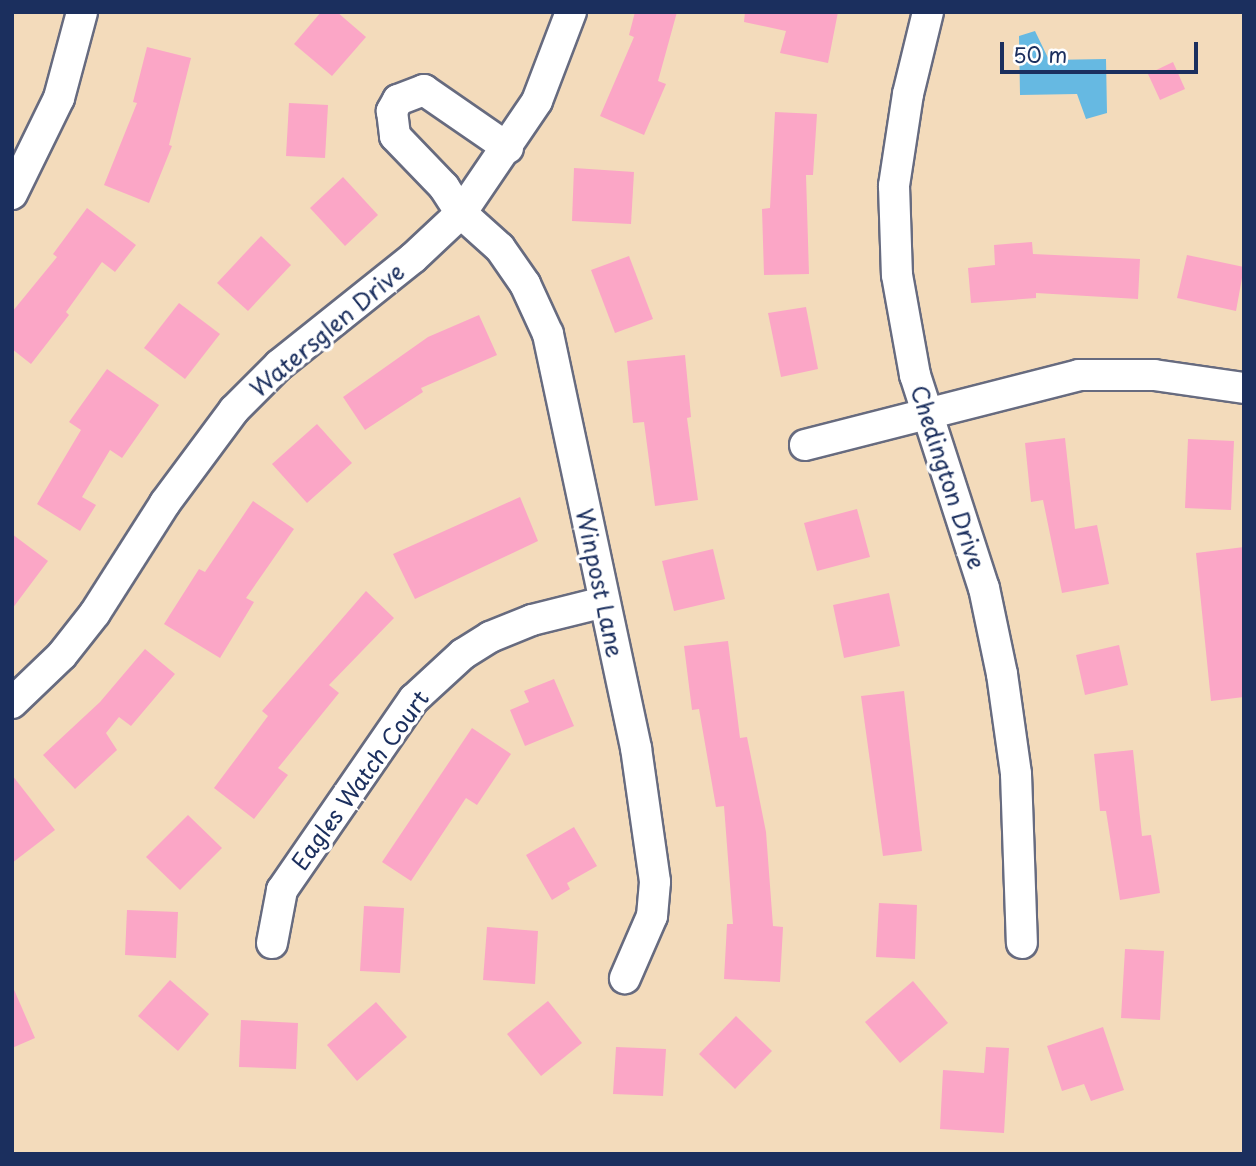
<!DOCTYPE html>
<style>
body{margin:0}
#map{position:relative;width:1256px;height:1166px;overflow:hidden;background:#f3dbbb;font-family:"Playpen Sans",sans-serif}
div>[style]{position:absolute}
.water>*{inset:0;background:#66b9e2}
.building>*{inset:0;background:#fba6c6}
.roads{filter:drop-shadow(2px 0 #676b7f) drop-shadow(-2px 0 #676b7f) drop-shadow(0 2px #676b7f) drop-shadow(0 -2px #676b7f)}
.minor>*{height:30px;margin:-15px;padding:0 15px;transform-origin:15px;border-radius:15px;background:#fff}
span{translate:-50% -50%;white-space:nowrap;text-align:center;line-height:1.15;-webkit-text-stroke:7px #fff;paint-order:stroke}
.street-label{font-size:23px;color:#1b2f5e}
.frame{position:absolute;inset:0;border:14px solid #1b2f5e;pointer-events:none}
.scale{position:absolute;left:1000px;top:42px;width:198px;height:32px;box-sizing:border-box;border:4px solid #1b2f5e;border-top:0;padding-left:9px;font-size:21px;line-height:24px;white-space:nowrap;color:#1b2f5e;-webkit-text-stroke:5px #fff;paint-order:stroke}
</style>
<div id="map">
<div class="water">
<div style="clip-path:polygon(1035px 31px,1049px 60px,1106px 59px,1107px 113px,1086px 119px,1077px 94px,1020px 95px,1019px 36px)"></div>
</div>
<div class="building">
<div style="clip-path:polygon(321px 12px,337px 12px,366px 37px,332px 76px,294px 44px)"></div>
<div style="clip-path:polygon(635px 12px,677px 12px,658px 81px,666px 84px,644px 135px,600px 116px,634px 37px,629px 35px)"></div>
<div style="clip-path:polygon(745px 12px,838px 12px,828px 63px,780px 53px,786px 31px,744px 22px)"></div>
<div style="clip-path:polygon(147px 47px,191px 58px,169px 145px,172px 146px,149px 203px,104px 185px,137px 103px,133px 102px)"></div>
<div style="clip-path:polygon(1173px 62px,1185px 89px,1160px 100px,1148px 74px)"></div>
<div style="clip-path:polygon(289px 103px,328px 105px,325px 158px,286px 156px)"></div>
<div style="clip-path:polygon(775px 112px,817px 114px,813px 175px,806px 175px,809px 274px,764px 275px,762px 209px,770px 208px)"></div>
<div style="clip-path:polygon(574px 168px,634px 172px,631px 224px,572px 221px)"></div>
<div style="clip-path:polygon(343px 177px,378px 215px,345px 246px,310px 208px)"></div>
<div style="clip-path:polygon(87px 208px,136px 245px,115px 272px,102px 262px,66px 312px,69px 315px,31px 364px,12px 349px,12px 312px,57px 257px,53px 254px)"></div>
<div style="clip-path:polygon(261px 236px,291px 265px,248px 311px,217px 283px)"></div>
<div style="clip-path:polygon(1032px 242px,1033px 254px,1140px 259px,1138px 299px,1036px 293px,1036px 298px,971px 303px,968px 268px,995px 265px,994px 245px)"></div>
<div style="clip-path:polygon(1187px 255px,1244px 267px,1236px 311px,1177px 298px)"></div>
<div style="clip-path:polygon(629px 256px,653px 319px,615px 333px,591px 270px)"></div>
<div style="clip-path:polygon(179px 303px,220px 334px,185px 379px,144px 348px)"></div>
<div style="clip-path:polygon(806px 307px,818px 369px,781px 377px,768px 313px)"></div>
<div style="clip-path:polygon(479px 315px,497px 355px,421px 388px,423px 392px,365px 430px,343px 397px,428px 337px)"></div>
<div style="clip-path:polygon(685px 355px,691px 417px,687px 418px,698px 500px,655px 506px,644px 422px,633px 423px,627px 361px)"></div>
<div style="clip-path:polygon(107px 369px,159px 405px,122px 458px,110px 450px,82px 497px,96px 505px,80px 531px,37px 504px,81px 430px,69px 422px)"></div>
<div style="clip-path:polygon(317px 424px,352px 463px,307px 503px,272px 464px)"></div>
<div style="clip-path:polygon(1065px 438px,1075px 529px,1097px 525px,1109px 584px,1062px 593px,1043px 500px,1031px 502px,1025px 443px)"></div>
<div style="clip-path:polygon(1188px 439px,1234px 441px,1231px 510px,1185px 508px)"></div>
<div style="clip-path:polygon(520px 497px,538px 541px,415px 599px,393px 554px)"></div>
<div style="clip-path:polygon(253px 501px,294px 529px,246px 598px,254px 602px,220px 658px,164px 624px,199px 569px,205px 572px)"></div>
<div style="clip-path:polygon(857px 509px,870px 557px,817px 571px,804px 523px)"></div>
<div style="clip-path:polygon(12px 534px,48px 561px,12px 609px)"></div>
<div style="clip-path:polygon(1244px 547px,1244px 697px,1211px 701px,1196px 553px)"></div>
<div style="clip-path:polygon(713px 549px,725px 599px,674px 611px,662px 561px)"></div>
<div style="clip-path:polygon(366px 591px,394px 618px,329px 685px,339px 693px,278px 768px,288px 775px,254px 819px,214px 788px,268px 716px,262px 711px)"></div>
<div style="clip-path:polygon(889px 593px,900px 646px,844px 658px,833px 605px)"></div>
<div style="clip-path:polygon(728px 641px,740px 738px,747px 737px,766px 832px,773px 926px,783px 927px,780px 982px,724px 979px,727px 924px,733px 924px,724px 806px,716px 807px,699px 709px,692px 710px,684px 646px)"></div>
<div style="clip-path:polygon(1119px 645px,1128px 685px,1085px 695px,1076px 655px)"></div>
<div style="clip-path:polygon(145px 649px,175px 674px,131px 726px,119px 717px,106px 733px,117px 750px,75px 789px,43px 755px,100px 702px)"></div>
<div style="clip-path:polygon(554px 679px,574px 726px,525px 746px,510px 710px,529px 702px,524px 691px)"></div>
<div style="clip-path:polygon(904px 691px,922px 851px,883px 856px,861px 696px)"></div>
<div style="clip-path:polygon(472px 728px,511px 754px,477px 805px,466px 798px,411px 881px,382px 862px)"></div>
<div style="clip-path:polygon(1133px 750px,1142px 836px,1151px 835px,1160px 893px,1120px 900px,1106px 811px,1100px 811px,1094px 754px)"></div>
<div style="clip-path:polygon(12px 775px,55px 830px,12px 863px)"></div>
<div style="clip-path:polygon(188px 815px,222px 848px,180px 890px,146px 857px)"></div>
<div style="clip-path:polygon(574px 827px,597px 866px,567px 883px,570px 889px,552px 900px,526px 855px)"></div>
<div style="clip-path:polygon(879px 903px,917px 905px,915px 959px,876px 957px)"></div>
<div style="clip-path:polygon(364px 906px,404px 908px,400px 973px,360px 971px)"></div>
<div style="clip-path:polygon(127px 910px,178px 912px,176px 958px,125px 955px)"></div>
<div style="clip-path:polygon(487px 927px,538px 931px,535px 984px,483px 980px)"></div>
<div style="clip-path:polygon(1125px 949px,1164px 951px,1160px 1020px,1121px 1018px)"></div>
<div style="clip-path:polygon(170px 980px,209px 1014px,178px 1051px,138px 1016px)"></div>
<div style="clip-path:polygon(913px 981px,948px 1023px,900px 1063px,865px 1022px)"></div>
<div style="clip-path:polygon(12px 985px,35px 1038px,12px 1048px)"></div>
<div style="clip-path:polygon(548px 1001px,582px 1043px,541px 1076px,507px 1034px)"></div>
<div style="clip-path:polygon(376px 1002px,407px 1037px,357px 1081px,327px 1045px)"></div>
<div style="clip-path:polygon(736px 1016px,772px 1051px,735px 1089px,699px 1054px)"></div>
<div style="clip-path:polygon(241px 1020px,298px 1023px,296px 1069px,239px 1067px)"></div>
<div style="clip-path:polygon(1103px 1027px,1124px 1090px,1091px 1101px,1084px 1084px,1062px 1091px,1047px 1046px)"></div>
<div style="clip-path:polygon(616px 1047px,666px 1049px,663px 1096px,613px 1094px)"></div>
<div style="clip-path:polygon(986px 1047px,1009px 1048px,1004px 1133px,940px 1129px,943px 1070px,984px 1073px)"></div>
</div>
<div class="roads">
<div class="minor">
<div style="left:928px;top:12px;width:84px;rotate:103.7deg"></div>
<div style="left:908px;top:94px;width:93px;rotate:98.7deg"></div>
<div style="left:894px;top:186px;width:89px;rotate:88.1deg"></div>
<div style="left:897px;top:275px;width:102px;rotate:79.8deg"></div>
<div style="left:915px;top:375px;width:224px;rotate:72.1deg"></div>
<div style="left:984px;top:588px;width:88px;rotate:78.2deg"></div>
<div style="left:1002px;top:674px;width:101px;rotate:82deg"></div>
<div style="left:1016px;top:774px;width:169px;rotate:88deg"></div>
<div style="left:508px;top:148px;width:102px;rotate:-145.4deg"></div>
<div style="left:424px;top:90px;width:28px;rotate:159deg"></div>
<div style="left:398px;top:100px;width:13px;rotate:119deg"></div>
<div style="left:392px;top:111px;width:25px;rotate:83deg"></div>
<div style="left:395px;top:136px;width:71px;rotate:46.1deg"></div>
<div style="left:444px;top:187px;width:31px;rotate:57deg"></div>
<div style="left:461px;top:213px;width:52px;rotate:41.9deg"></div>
<div style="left:500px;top:248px;width:44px;rotate:55.2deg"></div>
<div style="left:525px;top:284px;width:55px;rotate:65.3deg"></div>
<div style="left:548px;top:334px;width:423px;rotate:78deg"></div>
<div style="left:636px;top:748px;width:135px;rotate:81.9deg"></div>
<div style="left:655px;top:882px;width:34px;rotate:95deg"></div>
<div style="left:652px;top:916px;width:68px;rotate:113.5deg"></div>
<div style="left:12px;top:194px;width:107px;rotate:-63.9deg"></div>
<div style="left:59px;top:98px;width:89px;rotate:-75deg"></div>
<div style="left:805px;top:445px;width:283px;rotate:-14.3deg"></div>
<div style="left:1079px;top:375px;width:75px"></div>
<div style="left:1154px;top:375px;width:91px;rotate:8.2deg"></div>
<div style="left:12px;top:703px;width:69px;rotate:-43.8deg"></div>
<div style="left:62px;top:655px;width:53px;rotate:-51.8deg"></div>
<div style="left:95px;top:613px;width:130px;rotate:-57.5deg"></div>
<div style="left:165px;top:503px;width:116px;rotate:-53.4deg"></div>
<div style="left:234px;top:410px;width:64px;rotate:-45deg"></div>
<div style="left:279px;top:365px;width:171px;rotate:-38.6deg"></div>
<div style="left:413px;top:258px;width:66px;rotate:-43.2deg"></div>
<div style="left:461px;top:213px;width:135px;rotate:-55.8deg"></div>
<div style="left:537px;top:101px;width:95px;rotate:-69.1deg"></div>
<div style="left:272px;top:943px;width:54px;rotate:-79.3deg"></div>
<div style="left:282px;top:890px;width:232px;rotate:-55.4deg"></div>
<div style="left:414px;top:699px;width:67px;rotate:-42.6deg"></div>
<div style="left:463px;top:654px;width:32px;rotate:-32deg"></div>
<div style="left:490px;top:637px;width:45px;rotate:-22deg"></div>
<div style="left:532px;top:620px;width:74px;rotate:-14deg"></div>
</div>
</div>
<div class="street-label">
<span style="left:327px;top:330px;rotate:-40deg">Watersglen Drive</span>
<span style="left:948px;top:477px;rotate:72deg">Chedington Drive</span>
<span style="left:600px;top:583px;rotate:78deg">Winpost Lane</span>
<span style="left:360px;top:780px;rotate:-54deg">Eagles Watch Court</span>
</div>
<div class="frame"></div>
<div class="scale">50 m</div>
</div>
